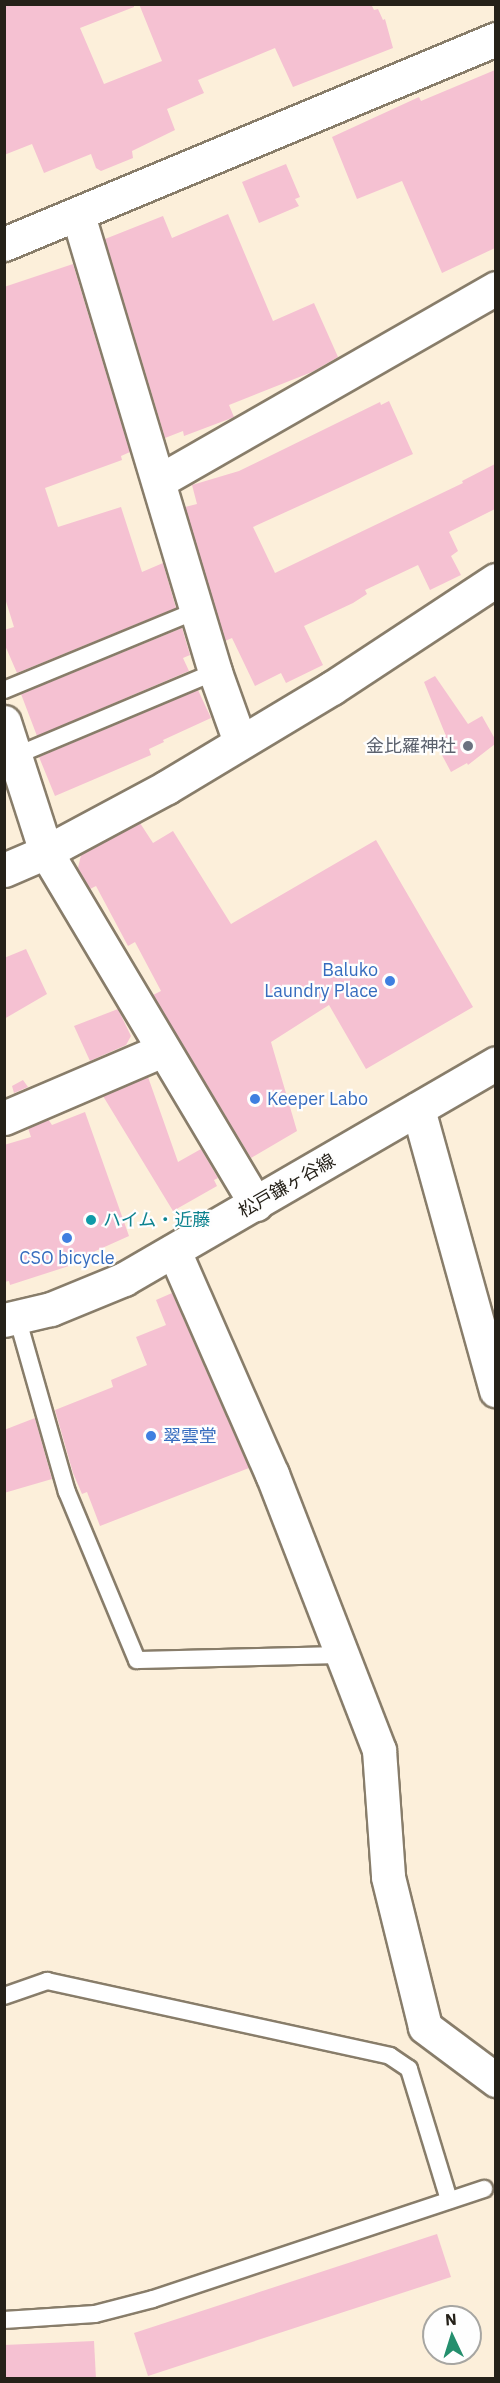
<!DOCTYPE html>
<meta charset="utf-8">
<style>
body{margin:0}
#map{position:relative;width:500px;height:2383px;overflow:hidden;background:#fcefda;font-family:"IBM Plex Sans","Noto Sans JP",sans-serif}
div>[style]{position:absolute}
.building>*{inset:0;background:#f5c1d2}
.roads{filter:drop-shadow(2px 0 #887d6a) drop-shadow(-2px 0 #887d6a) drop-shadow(0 2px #887d6a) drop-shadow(0 -2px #887d6a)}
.service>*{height:16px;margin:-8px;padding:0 8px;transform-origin:8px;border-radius:8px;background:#fff}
.minor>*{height:33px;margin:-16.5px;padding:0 16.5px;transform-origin:16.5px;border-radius:16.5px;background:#fff}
.tertiary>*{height:33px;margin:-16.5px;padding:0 16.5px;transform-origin:16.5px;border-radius:16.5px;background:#fff}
.secondary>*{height:33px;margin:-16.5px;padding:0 16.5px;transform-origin:16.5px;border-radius:16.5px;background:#fff}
.dots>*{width:16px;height:16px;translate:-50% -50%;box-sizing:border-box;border:3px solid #fefefe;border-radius:50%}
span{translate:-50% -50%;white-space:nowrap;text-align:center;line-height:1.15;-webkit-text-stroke:4.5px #fefefe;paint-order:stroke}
.worship-label{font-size:18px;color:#5b616d}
.right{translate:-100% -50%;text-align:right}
.shop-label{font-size:18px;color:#366cbe}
.left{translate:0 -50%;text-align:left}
.street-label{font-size:18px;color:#252119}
.culture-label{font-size:18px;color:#0d838f}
.frame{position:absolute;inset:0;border:6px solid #252119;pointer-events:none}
.north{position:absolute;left:422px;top:2305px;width:60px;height:60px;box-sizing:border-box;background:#fefefe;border:2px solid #a7a6a2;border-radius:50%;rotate:356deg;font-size:16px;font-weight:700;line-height:24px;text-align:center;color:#252119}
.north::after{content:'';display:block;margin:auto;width:21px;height:27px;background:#248f6d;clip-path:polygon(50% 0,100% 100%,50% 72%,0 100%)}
</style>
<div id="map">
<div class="building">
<div style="clip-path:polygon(4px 4px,134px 4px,134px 7px,80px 28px,104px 84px,162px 61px,139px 4px,371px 4px,374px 10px,378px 9px,383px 20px,385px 19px,393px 48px,293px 87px,275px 48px,198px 80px,204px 93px,167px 109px,175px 130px,132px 151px,133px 158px,101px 171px,96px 168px,91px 154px,44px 173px,32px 144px,4px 155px)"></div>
<div style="clip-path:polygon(495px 70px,495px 248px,442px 273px,402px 181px,357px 199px,332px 137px,419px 97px,421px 101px)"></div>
<div style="clip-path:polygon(286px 164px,300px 197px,295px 199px,299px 206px,259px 223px,242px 182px)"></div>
<div style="clip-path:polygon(228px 214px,273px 321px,314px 303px,338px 357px,312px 372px,229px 405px,234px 417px,229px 419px,184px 436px,183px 431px,165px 438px,105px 239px,163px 216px,172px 238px)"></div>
<div style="clip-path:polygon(73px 264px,130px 452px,121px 456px,122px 460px,45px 488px,58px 527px,121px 507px,142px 572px,163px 563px,176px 608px,17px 673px,4px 643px,4px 630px,14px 627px,4px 595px,4px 287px)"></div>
<div style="clip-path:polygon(389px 401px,413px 454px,253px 527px,275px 573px,463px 483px,462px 481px,495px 464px,495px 509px,449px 532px,458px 551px,451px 556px,461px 575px,430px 590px,418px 565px,365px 590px,367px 594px,353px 603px,304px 626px,323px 665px,286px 683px,281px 673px,255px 686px,232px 638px,225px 641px,185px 507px,197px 504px,192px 485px,239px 471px,380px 402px,381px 405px)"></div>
<div style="clip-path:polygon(182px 628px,190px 655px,183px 658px,189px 671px,37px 736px,21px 694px)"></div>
<div style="clip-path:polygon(435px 676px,468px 724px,482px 716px,495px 739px,495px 744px,468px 765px,467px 763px,451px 772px,435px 742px,446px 736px,424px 682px)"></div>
<div style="clip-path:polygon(198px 690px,211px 718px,163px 740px,164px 742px,149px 749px,151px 755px,55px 796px,39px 757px)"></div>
<div style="clip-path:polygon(140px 823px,153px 843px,173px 831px,231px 924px,376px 840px,473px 1007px,366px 1069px,329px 1005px,271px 1042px,297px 1131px,251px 1158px,153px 995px,161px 991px,135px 942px,128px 946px,96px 886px,90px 889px,78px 868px,81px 855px)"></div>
<div style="clip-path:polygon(26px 949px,47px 994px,4px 1019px,4px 958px)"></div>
<div style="clip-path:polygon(118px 1009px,131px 1036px,126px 1045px,90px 1061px,74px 1026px)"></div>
<div style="clip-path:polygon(148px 1077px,178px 1162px,201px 1149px,218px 1178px,214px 1180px,217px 1186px,173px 1211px,103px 1096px)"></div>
<div style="clip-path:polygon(23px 1080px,28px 1087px,14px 1093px,12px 1086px)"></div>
<div style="clip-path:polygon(85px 1112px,129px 1236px,71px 1262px,72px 1265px,10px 1285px,9px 1281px,4px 1282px,4px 1145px,31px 1137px,28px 1128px,48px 1119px,52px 1125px)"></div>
<div style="clip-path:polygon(172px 1293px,249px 1468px,100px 1526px,87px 1492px,82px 1494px,73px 1473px,55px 1410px,113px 1387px,111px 1380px,147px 1365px,136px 1337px,166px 1325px,156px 1300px)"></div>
<div style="clip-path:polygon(35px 1418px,52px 1479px,4px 1493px,4px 1430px)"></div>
<div style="clip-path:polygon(437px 2234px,451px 2277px,148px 2376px,134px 2333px)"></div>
<div style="clip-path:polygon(94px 2341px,96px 2379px,4px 2379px,4px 2345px)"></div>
</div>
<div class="roads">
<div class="service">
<div style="left:4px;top:690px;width:210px;rotate:-22.4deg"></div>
<div style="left:15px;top:756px;width:217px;rotate:-22.8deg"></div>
<div style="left:17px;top:1317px;width:182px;rotate:74.1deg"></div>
<div style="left:67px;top:1492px;width:182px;rotate:67.4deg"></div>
<div style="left:137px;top:1660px;width:204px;rotate:-1.4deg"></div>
<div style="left:4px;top:1996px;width:46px;rotate:-19.2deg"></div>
<div style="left:47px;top:1981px;width:351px;rotate:12.3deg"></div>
<div style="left:390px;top:2056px;width:23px;rotate:34deg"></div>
<div style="left:409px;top:2069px;width:137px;rotate:73deg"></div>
<div style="left:4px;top:2320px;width:91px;rotate:-3.8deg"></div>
<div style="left:95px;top:2314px;width:60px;rotate:-14.5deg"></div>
<div style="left:153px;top:2299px;width:349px;rotate:-18.4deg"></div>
</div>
<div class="minor">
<div style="left:78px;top:215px;width:477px;rotate:73.3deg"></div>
<div style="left:215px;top:672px;width:74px;rotate:70.3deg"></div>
<div style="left:159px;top:481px;width:388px;rotate:-29.8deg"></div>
<div style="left:4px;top:722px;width:137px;rotate:72.1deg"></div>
<div style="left:46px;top:852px;width:410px;rotate:59.2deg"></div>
<div style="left:4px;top:870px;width:46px;rotate:-23.2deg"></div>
<div style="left:46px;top:852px;width:137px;rotate:-28.2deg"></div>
<div style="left:167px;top:787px;width:192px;rotate:-31deg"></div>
<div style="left:332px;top:688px;width:196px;rotate:-33.4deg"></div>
<div style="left:418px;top:1109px;width:292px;rotate:74.5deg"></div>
<div style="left:4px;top:1118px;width:173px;rotate:-23.2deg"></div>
<div style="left:174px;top:1251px;width:244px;rotate:66.3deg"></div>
<div style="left:272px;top:1474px;width:296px;rotate:68.8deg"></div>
<div style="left:379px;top:1750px;width:127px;rotate:85.9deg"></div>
<div style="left:388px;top:1877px;width:154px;rotate:76.1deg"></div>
<div style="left:425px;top:2027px;width:89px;rotate:36.7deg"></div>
</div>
<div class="tertiary">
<div style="left:4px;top:244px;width:533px;rotate:-22.62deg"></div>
</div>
<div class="secondary">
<div style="left:4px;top:1320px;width:48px;rotate:-13.2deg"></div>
<div style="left:51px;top:1309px;width:79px;rotate:-22.3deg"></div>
<div style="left:124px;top:1279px;width:430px;rotate:-30.1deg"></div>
</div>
</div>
<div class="dots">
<div style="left:468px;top:746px;background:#6b7280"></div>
<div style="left:390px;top:981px;background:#3f7fe0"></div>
<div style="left:255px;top:1099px;background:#3f7fe0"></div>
<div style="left:91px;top:1220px;background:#0f9aa8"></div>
<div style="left:67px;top:1238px;background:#3f7fe0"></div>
<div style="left:151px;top:1436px;background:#3f7fe0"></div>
</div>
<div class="worship-label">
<span class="right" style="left:456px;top:746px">金比羅神社</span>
</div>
<div class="shop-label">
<span class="right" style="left:378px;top:981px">Baluko<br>Laundry Place</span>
<span class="left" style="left:267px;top:1099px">Keeper Labo</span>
<span style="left:67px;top:1258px">CSO bicycle</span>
<span class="left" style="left:163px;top:1436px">翠雲堂</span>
</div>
<div class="street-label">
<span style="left:287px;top:1186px;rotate:-30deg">松戸鎌ヶ谷線</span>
</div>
<div class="culture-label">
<span class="left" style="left:103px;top:1220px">ハイム・近藤</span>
</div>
<div class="frame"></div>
<div class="north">N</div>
</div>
